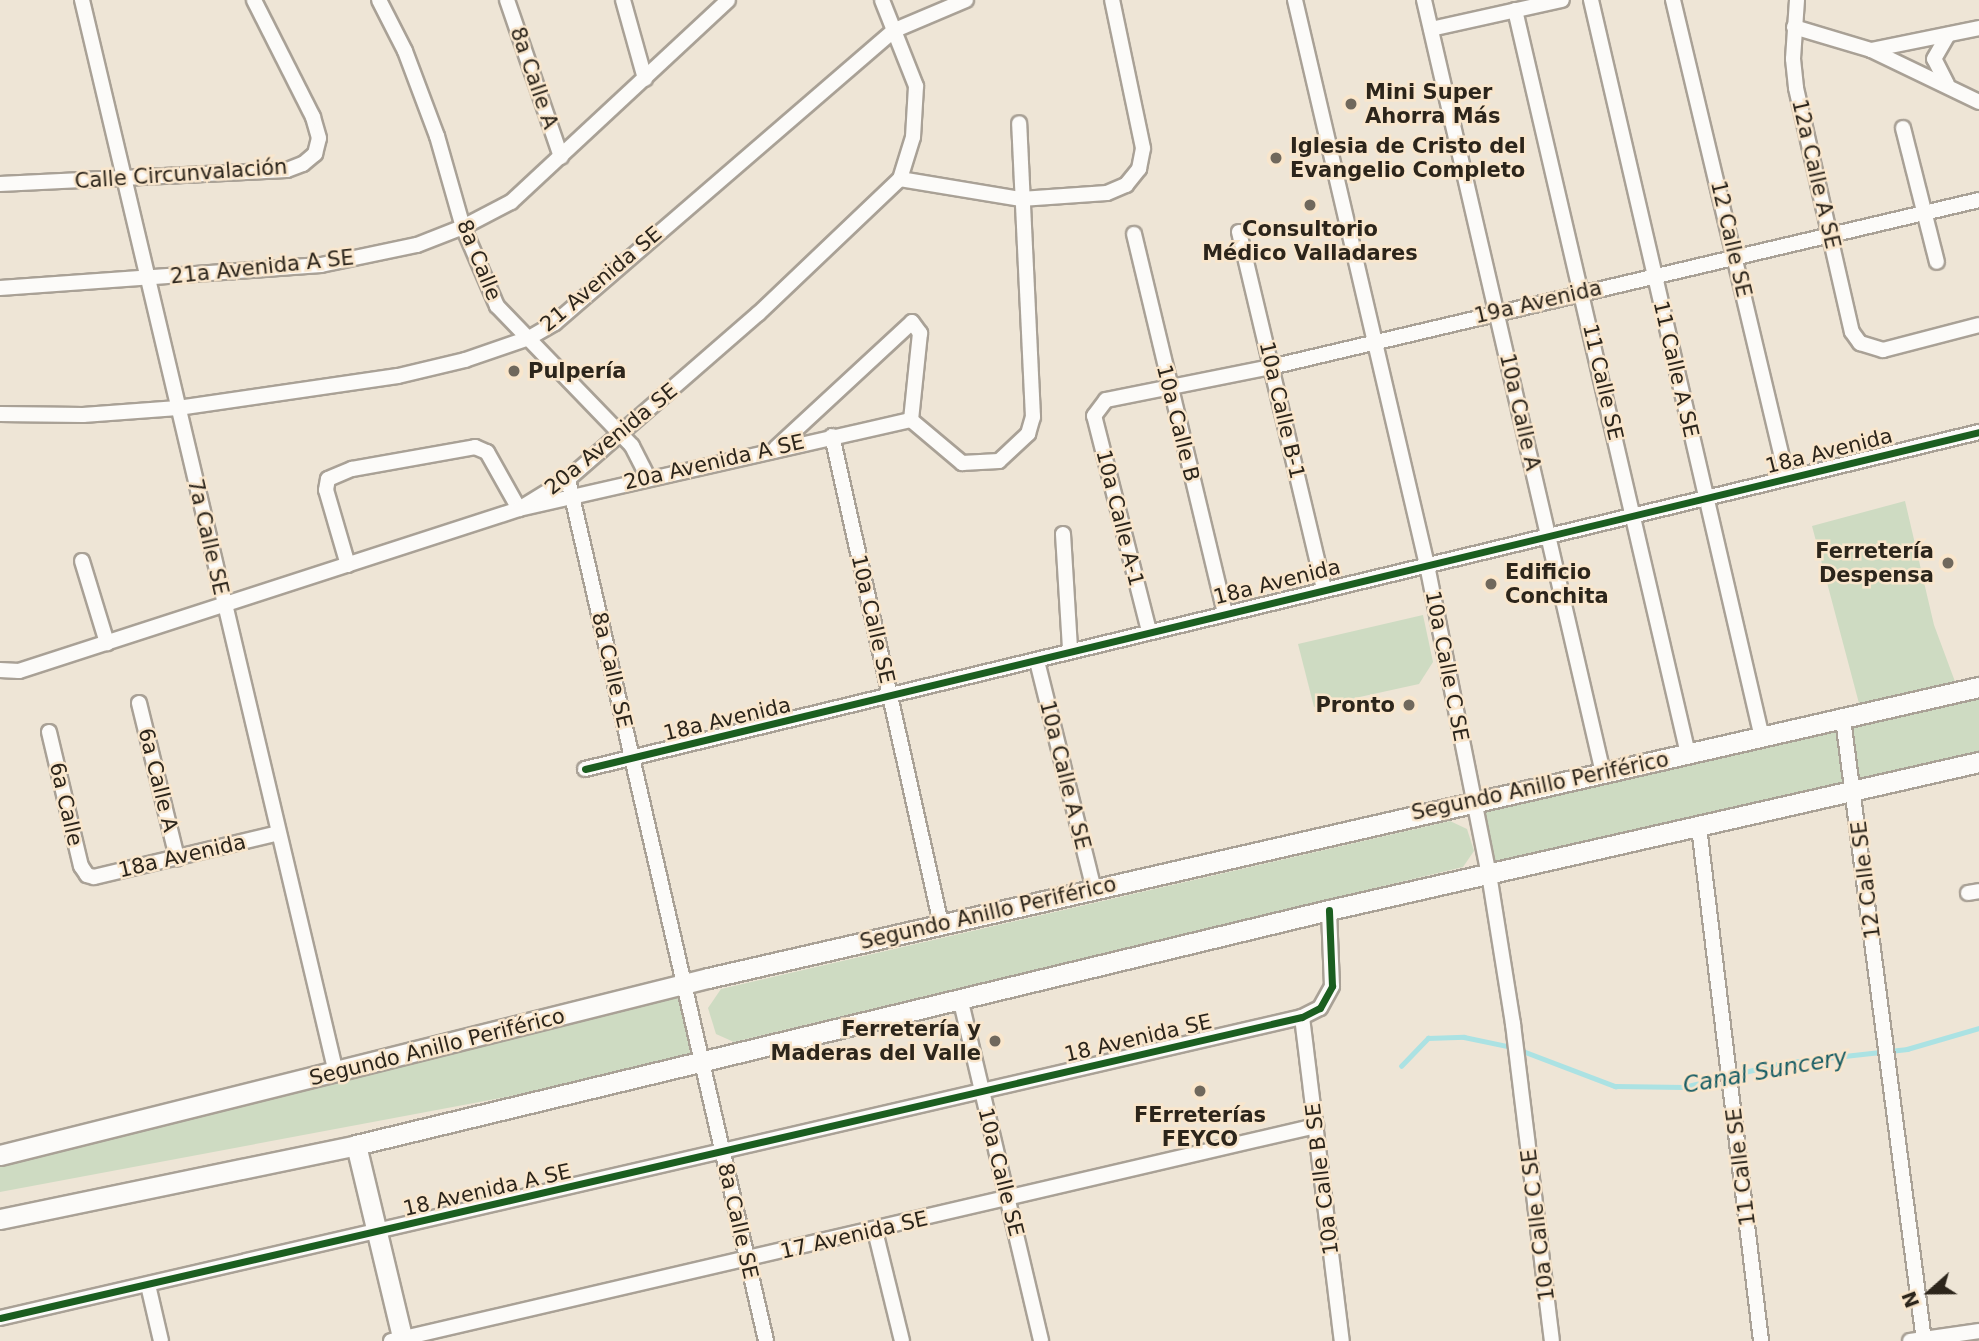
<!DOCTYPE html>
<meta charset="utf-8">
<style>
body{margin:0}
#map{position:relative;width:1979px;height:1341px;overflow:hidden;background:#eee5d6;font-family:"DejaVu Sans",sans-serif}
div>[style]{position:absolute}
.green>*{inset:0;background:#cedbc2}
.stream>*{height:4.5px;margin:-2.25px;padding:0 2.25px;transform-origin:2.25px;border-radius:2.25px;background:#abe2e3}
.roads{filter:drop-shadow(2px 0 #a9a196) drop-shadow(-2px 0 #a9a196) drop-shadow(0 2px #a9a196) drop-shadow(0 -2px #a9a196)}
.minor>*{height:14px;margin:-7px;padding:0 7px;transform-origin:7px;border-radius:7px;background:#fcfbf9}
.major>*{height:19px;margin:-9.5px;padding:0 9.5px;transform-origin:9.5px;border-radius:9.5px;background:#fcfbf9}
.cycleway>*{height:7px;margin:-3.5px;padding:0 3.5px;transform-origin:3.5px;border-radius:3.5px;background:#1b5e20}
.dots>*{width:19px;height:19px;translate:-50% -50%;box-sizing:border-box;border:4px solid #f9e6cc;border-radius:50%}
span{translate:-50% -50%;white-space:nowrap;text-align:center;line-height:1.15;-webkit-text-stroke:5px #f9e6cc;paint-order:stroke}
.street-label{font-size:21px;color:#2c251b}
.poi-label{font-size:21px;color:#2c251b;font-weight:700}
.left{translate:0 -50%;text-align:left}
.right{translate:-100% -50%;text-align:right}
.water-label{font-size:23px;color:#185d64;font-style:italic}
.north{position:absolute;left:1895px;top:1257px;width:70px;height:70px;-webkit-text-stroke:5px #f9e6cc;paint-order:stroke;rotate:249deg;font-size:19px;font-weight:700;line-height:28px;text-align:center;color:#2c251b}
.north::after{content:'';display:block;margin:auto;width:24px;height:32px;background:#2c251b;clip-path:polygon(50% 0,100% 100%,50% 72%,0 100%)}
</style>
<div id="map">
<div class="green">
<div style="clip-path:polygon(1905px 501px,1934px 625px,1957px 687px,1861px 711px,1812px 526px)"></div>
<div style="clip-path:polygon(1423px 615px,1433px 662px,1419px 684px,1314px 707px,1298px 644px)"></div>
<div style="clip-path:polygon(1979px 687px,1979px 760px,1858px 789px,1844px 720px)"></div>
<div style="clip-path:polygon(1842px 721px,1853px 790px,1496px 873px,1482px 805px)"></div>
<div style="clip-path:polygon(1450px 821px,1467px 829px,1474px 851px,1463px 867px,734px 1042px,716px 1034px,708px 1008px,721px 989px)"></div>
<div style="clip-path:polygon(679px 994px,692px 1062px,0 1192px,0 1163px)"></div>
</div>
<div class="stream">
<div style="left:1520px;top:1050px;width:102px;rotate:20.8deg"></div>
<div style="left:1615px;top:1086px;width:69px;rotate:0.8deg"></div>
<div style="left:1684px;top:1087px;width:100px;rotate:-13.9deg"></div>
<div style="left:1781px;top:1063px;width:127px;rotate:-6.3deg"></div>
<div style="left:1907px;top:1049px;width:75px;rotate:-16.3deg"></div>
<div style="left:1401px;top:1066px;width:39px;rotate:-46deg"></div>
<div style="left:1428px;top:1038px;width:36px;rotate:-2deg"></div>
<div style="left:1464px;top:1037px;width:49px;rotate:11.8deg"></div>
</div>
<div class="roads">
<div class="minor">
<div style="left:82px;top:0;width:1103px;rotate:76.68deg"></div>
<div style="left:379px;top:0;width:57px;rotate:63deg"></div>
<div style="left:405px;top:51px;width:91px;rotate:69.4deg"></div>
<div style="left:437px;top:136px;width:95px;rotate:74.1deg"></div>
<div style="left:463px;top:227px;width:86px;rotate:66.7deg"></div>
<div style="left:497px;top:306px;width:194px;rotate:46deg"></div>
<div style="left:632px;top:446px;width:35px;rotate:63deg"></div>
<div style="left:507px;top:0;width:166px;rotate:71deg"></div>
<div style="left:623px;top:0;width:82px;rotate:74.4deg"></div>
<div style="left:1295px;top:0;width:580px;rotate:76.85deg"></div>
<div style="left:1427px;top:565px;width:315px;rotate:78.7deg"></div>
<div style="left:1489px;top:874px;width:152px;rotate:80.9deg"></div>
<div style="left:1513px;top:1024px;width:319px;rotate:83deg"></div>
<div style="left:1424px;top:0;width:793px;rotate:76.96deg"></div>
<div style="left:1591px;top:0;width:758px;rotate:76.95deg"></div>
<div style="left:1673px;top:0;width:491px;rotate:76.6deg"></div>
<div style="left:1797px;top:0;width:59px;rotate:93.9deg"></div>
<div style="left:1793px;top:59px;width:29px;rotate:84deg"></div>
<div style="left:1796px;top:88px;width:250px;rotate:77.1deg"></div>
<div style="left:1852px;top:332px;width:14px;rotate:54deg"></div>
<div style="left:1860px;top:343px;width:24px;rotate:17deg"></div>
<div style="left:1883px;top:350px;width:99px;rotate:-14.6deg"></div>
<div style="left:1515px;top:10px;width:764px;rotate:76.91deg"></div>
<div style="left:1794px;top:27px;width:80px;rotate:16.6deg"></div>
<div style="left:1871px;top:50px;width:110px;rotate:-11.5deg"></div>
<div style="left:1431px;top:29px;width:134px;rotate:-12.5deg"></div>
<div style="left:1871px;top:50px;width:120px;rotate:25.7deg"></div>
<div style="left:1947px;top:84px;width:28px;rotate:-117deg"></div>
<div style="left:1934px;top:59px;width:28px;rotate:-60deg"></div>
<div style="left:1903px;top:128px;width:138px;rotate:75.8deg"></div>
<div style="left:900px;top:179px;width:123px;rotate:9.4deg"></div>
<div style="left:1021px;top:199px;width:86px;rotate:-4deg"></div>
<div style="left:1107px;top:193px;width:21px;rotate:-23deg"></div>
<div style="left:1126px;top:185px;width:21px;rotate:-51deg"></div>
<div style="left:1139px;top:169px;width:21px;rotate:-79deg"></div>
<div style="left:1143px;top:148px;width:151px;rotate:-101.8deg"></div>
<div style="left:0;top:184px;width:287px;rotate:-2.8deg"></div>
<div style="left:287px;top:170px;width:17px;rotate:-21deg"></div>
<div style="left:303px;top:164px;width:16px;rotate:-40deg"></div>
<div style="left:315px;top:154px;width:16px;rotate:-76deg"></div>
<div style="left:319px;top:138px;width:22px;rotate:-106deg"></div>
<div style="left:313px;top:117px;width:131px;rotate:-116.8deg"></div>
<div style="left:1239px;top:232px;width:366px;rotate:76.6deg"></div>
<div style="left:1134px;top:234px;width:389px;rotate:76.5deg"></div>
<div style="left:0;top:288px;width:322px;rotate:-4.1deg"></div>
<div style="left:321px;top:265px;width:98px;rotate:-11.8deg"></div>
<div style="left:417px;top:245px;width:49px;rotate:-21.4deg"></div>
<div style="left:463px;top:227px;width:54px;rotate:-27.5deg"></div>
<div style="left:511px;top:202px;width:296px;rotate:-42.9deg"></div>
<div style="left:0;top:414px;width:83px;rotate:0.7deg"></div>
<div style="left:83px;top:415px;width:95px;rotate:-4.2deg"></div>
<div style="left:178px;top:408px;width:222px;rotate:-8.3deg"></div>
<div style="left:398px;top:376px;width:69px;rotate:-13.4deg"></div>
<div style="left:465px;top:360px;width:68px;rotate:-19deg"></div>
<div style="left:529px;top:338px;width:30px;rotate:-30deg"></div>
<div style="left:555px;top:323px;width:449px;rotate:-40.8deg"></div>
<div style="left:895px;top:30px;width:77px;rotate:-22.9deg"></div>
<div style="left:911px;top:420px;width:67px;rotate:40.1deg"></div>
<div style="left:962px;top:463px;width:37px;rotate:-3deg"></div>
<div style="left:999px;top:461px;width:40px;rotate:-43deg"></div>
<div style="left:1028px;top:434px;width:18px;rotate:-74deg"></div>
<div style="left:1033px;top:417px;width:294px;rotate:-92.7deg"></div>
<div style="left:832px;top:436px;width:500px;rotate:77.41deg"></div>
<div style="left:776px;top:448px;width:185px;rotate:-42.8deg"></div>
<div style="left:912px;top:322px;width:14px;rotate:54deg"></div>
<div style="left:920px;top:333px;width:87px;rotate:95.9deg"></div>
<div style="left:568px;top:479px;width:884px;rotate:77.06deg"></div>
<div style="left:1063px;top:534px;width:116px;rotate:86.5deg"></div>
<div style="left:82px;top:561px;width:86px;rotate:73deg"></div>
<div style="left:348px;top:565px;width:78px;rotate:-106.3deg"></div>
<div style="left:326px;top:490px;width:11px;rotate:-80deg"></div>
<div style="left:328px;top:479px;width:26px;rotate:-23deg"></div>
<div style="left:352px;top:469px;width:125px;rotate:-10.1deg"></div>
<div style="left:475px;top:447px;width:13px;rotate:23deg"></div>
<div style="left:487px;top:452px;width:65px;rotate:60.7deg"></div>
<div style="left:519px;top:509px;width:402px;rotate:-12.8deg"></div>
<div style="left:1149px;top:631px;width:222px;rotate:-104.3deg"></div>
<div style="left:1094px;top:416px;width:20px;rotate:-53deg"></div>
<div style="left:1106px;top:400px;width:168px;rotate:-11.3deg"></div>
<div style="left:1271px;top:367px;width:727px;rotate:-13.27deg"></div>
<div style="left:1037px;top:661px;width:235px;rotate:76deg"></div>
<div style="left:0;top:670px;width:19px;rotate:3deg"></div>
<div style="left:19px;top:671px;width:526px;rotate:-17.95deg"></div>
<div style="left:519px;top:509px;width:57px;rotate:-31.5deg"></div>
<div style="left:568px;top:479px;width:252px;rotate:-41deg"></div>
<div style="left:758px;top:314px;width:196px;rotate:-43.6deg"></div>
<div style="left:900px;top:179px;width:44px;rotate:-72.8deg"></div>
<div style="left:913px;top:137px;width:51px;rotate:-86.6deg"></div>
<div style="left:916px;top:86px;width:92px;rotate:-111.6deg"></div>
<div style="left:139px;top:703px;width:160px;rotate:76.2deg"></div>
<div style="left:1843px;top:719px;width:627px;rotate:82.58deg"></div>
<div style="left:49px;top:732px;width:138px;rotate:76.6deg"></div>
<div style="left:81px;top:866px;width:11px;rotate:56deg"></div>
<div style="left:87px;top:875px;width:7px;rotate:16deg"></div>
<div style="left:94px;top:877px;width:189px;rotate:-13.4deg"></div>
<div style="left:585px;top:769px;width:1434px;rotate:-13.59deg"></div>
<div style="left:1699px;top:827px;width:518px;rotate:83.12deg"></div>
<div style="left:1968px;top:893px;width:11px;rotate:-10deg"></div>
<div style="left:961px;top:1002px;width:348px;rotate:76.7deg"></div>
<div style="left:1302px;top:1017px;width:326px;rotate:83deg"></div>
<div style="left:875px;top:1231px;width:113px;rotate:76.2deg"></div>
<div style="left:148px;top:1285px;width:57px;rotate:76.9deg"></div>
<div style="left:0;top:1318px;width:1336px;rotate:-13.02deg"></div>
<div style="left:1302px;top:1017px;width:20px;rotate:-27deg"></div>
<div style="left:1320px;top:1008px;width:25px;rotate:-61deg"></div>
<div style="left:1332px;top:986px;width:76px;rotate:-92.3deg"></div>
<div style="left:391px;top:1341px;width:950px;rotate:-13.09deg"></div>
<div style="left:1910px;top:1341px;width:70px;rotate:-8.2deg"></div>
</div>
<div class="major">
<div style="left:356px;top:1145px;width:202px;rotate:76.5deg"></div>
<div style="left:0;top:1155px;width:730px;rotate:-14.04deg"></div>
<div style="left:708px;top:978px;width:1304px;rotate:-12.9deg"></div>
<div style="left:0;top:1219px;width:364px;rotate:-11.7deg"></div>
<div style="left:356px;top:1145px;width:1001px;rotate:-13.58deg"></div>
<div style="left:1329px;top:910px;width:667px;rotate:-12.83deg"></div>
</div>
</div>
<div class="cycleway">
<div style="left:585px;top:769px;width:1434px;rotate:-13.59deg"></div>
<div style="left:0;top:1318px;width:1336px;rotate:-13.02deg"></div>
<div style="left:1302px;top:1017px;width:20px;rotate:-27deg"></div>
<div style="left:1320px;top:1008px;width:25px;rotate:-61deg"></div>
<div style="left:1332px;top:986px;width:76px;rotate:-92.3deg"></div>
</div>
<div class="dots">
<div style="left:1351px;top:104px;background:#70685c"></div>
<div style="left:1276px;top:158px;background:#70685c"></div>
<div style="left:1310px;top:205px;background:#70685c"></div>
<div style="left:514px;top:371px;background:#70685c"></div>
<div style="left:1948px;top:563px;background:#70685c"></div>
<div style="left:1491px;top:584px;background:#70685c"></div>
<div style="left:1409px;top:705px;background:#70685c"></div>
<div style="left:995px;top:1041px;background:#70685c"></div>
<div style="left:1200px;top:1091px;background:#70685c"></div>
</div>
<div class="street-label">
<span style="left:534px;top:78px;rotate:71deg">8a Calle A</span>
<span style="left:181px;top:174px;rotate:-4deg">Calle Circunvalación</span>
<span style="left:1816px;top:174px;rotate:77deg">12a Calle A SE</span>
<span style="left:1731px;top:239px;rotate:77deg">12 Calle SE</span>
<span style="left:479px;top:260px;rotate:68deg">8a Calle</span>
<span style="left:262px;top:267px;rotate:-6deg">21a Avenida A SE</span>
<span style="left:601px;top:279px;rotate:-40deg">21 Avenida SE</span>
<span style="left:1538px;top:302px;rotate:-13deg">19a Avenida</span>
<span style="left:1676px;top:369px;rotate:77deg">11 Calle A SE</span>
<span style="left:1603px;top:382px;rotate:77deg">11 Calle SE</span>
<span style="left:1282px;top:410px;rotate:77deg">10a Calle B-1</span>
<span style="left:1520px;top:412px;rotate:77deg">10a Calle A</span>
<span style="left:1178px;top:423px;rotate:76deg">10a Calle B</span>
<span style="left:611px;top:439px;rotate:-39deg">20a Avenida SE</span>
<span style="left:1829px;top:451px;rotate:-14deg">18a Avenida</span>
<span style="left:714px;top:462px;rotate:-13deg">20a Avenida A SE</span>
<span style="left:1120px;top:518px;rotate:76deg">10a Calle A-1</span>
<span style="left:208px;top:537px;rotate:77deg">7a Calle SE</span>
<span style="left:1277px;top:582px;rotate:-14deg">18a Avenida</span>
<span style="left:873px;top:619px;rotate:77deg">10a Calle SE</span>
<span style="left:1447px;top:666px;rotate:79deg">10a Calle C SE</span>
<span style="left:612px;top:670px;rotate:77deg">8a Calle SE</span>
<span style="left:727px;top:719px;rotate:-13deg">18a Avenida</span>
<span style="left:1065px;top:775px;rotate:76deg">10a Calle A SE</span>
<span style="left:158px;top:780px;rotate:76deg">6a Calle A</span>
<span style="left:1540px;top:786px;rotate:-12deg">Segundo Anillo Periférico</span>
<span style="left:66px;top:804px;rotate:77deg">6a Calle</span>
<span style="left:182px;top:856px;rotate:-13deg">18a Avenida</span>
<span style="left:1866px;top:880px;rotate:-97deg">12 Calle SE</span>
<span style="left:988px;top:913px;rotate:-13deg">Segundo Anillo Periférico</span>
<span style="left:1138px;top:1038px;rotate:-13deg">18 Avenida SE</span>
<span style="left:437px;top:1047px;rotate:-14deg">Segundo Anillo Periférico</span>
<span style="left:1741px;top:1167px;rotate:-97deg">11 Calle SE</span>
<span style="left:1001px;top:1172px;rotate:76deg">10a Calle SE</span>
<span style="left:1322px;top:1179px;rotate:-97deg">10a Calle B SE</span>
<span style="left:487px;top:1190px;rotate:-13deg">18 Avenida A SE</span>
<span style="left:738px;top:1221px;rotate:77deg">8a Calle SE</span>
<span style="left:1538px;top:1225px;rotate:-97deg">10a Calle C SE</span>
<span style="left:854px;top:1235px;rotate:-13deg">17 Avenida SE</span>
</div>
<div class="poi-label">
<span class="left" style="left:1365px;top:104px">Mini Super<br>Ahorra Más</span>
<span class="left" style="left:1290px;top:158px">Iglesia de Cristo del<br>Evangelio Completo</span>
<span style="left:1310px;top:241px">Consultorio<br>Médico Valladares</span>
<span class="left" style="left:528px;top:371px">Pulpería</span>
<span class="right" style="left:1934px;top:563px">Ferretería<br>Despensa</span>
<span class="left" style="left:1505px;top:584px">Edificio<br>Conchita</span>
<span class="right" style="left:1395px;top:705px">Pronto</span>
<span class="right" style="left:981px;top:1041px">Ferretería y<br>Maderas del Valle</span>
<span style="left:1200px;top:1127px">FErreterías<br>FEYCO</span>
</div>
<div class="water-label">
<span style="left:1765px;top:1071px;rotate:-10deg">Canal Suncery</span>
</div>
<div class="north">N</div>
</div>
